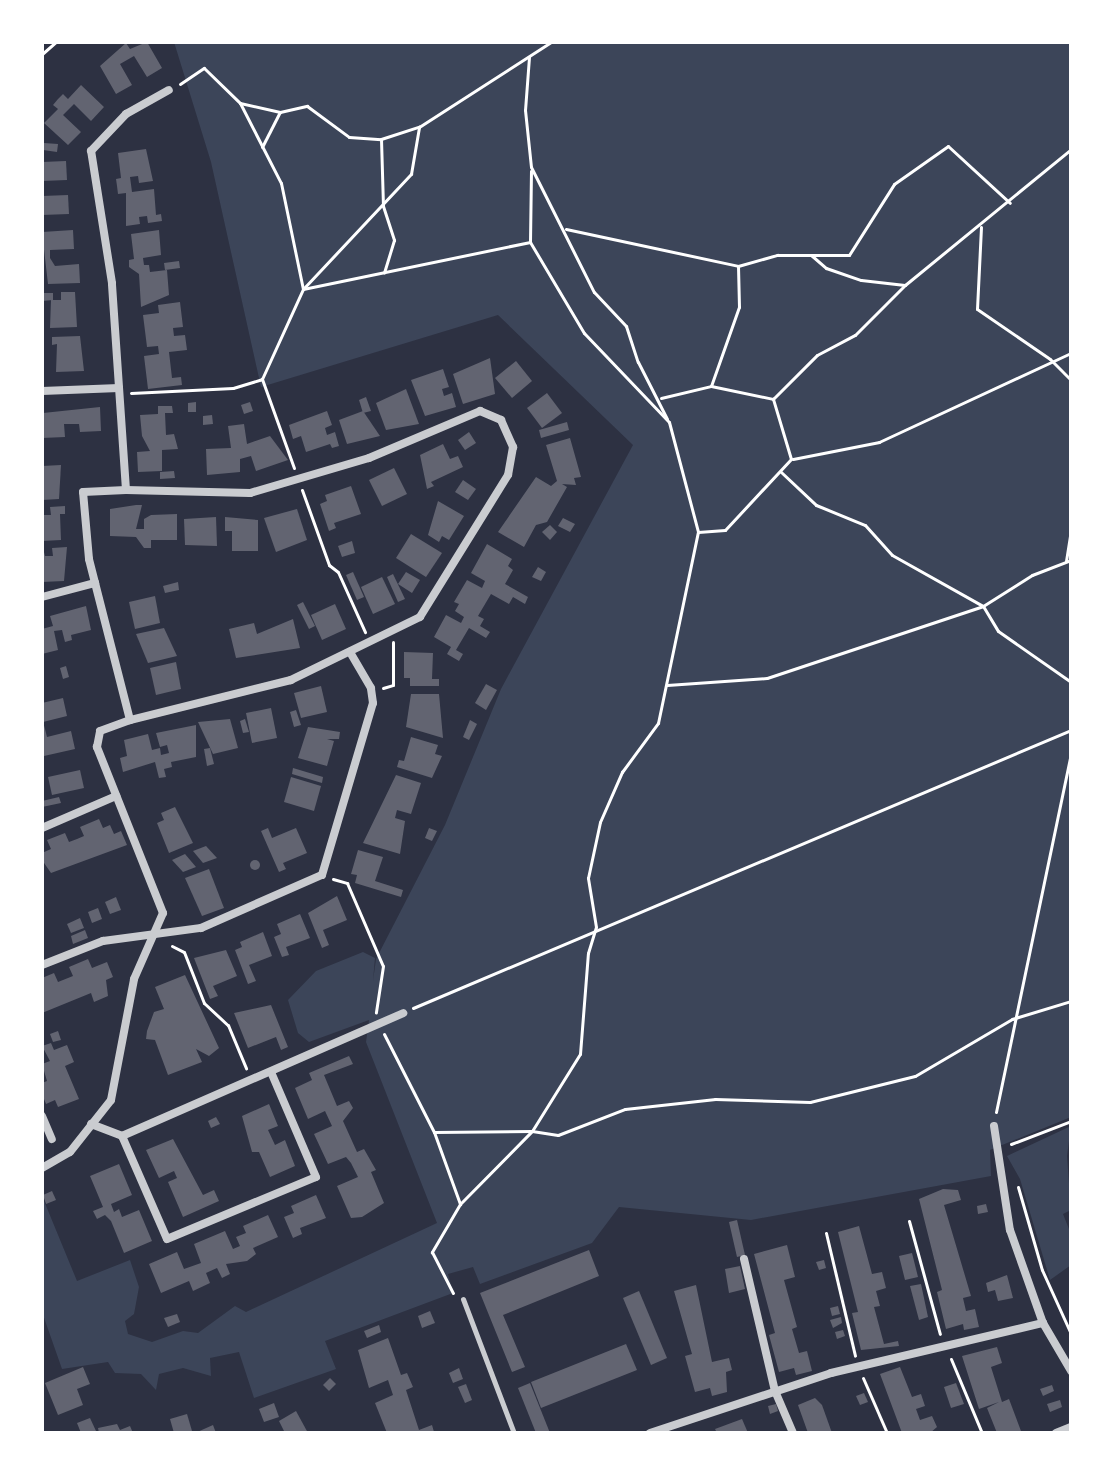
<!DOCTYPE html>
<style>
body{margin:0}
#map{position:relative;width:1113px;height:1475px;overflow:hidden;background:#2d3142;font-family:"Roboto Serif",serif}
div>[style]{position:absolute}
.green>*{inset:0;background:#3c4559}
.building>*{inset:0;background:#626471}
.round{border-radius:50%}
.path>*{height:3px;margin:-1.5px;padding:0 1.5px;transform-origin:1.5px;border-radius:1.5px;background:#fff}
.service>*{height:5px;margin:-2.5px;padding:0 2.5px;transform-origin:2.5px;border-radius:2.5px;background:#caccd0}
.minor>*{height:8px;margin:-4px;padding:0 4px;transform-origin:4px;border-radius:4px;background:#caccd0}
span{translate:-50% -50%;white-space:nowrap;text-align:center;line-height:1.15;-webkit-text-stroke:8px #fff;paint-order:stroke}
.frame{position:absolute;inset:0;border:44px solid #fff;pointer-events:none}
</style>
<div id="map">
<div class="green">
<div style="clip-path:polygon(174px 42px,1071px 42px,1071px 1117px,990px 1150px,991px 1176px,751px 1220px,619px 1207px,592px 1243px,480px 1284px,473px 1267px,448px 1274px,453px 1293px,325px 1341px,336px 1369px,254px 1398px,239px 1352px,210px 1358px,211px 1376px,183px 1368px,159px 1374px,156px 1390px,141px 1374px,115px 1373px,108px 1362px,62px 1369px,42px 1312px,42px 1196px,77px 1281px,130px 1260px,139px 1287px,134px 1314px,125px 1321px,128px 1334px,152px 1342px,183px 1331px,198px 1333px,235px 1306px,246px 1312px,437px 1223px,366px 1042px,369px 1020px,309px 1042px,298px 1033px,288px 1000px,316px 971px,363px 952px,375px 958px,373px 981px,376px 959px,445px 825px,501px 689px,633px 445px,498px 315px,261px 387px,211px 162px)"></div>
<div style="clip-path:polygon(1071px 1126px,1067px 1156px,1071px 1210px,1063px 1214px,1071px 1234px,1071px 1265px,1050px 1280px,1020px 1179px,1007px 1156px)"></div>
</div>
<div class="building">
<div style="clip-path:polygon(147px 42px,162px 68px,147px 77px,134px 56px,120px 64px,132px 85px,116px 94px,100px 66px,126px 43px,130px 49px)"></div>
<div style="clip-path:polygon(81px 85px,104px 107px,91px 121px,74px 104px,63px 115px,81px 132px,68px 145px,44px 123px,58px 109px,53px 105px,58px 99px,63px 94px,68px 99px)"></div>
<div style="clip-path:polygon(44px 143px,58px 144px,57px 152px,43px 150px)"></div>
<div style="clip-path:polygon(146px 149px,153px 181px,139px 183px,138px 176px,130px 177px,132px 192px,154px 189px,156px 215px,161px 214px,162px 221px,148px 223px,147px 216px,139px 217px,140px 224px,126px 226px,126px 193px,118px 194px,117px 186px,116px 179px,121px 178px,118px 153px)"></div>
<div style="clip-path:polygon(66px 161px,67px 180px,42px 181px,42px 162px)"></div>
<div style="clip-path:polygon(68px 195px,69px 214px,42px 215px,42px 196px)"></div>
<div style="clip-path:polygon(73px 230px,74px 249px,50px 250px,50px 258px,55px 266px,79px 264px,80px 283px,48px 284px,42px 232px)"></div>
<div style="clip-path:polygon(159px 230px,161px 255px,143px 258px,144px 265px,149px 265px,150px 272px,167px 270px,169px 295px,141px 307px,139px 274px,129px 267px,129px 260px,134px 259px,131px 234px)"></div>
<div style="clip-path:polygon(179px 261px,180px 268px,165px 270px,164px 263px)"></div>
<div style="clip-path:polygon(61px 292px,75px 292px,77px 327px,50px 328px,51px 300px,61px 300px)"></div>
<div style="clip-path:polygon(42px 293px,53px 293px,53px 300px,42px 301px)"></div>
<div style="clip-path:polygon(180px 302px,183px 327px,173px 328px,174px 336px,185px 335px,187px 350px,169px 352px,172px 378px,181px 377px,182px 385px,148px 389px,144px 356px,159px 354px,158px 346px,147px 347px,143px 315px,159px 313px,158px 305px)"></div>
<div style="clip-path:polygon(80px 336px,84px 371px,56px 372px,57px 344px,52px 345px,52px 337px)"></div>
<div style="clip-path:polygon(490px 358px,495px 394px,463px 404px,453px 374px)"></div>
<div style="clip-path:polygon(516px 361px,532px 381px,512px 398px,495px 378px)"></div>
<div style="clip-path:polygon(443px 369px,449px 387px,442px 389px,444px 396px,452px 393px,456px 407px,425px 416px,411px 380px)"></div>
<div style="clip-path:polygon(406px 389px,419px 424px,386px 430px,376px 403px)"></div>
<div style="clip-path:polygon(547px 393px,562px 413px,542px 428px,527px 408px)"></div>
<div style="clip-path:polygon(366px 397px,371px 411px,363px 413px,359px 400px)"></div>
<div style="clip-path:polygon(196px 402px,196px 412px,188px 412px,188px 403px)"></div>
<div style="clip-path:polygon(250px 402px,253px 411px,244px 414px,241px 405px)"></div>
<div style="clip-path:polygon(158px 406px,172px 406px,173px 413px,165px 413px,166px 435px,174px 434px,178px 449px,162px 450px,162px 471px,138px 472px,137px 452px,150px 451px,142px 436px,140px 415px,158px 414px)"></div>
<div style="clip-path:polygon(100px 407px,101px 431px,80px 432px,79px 424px,64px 424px,65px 437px,42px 438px,43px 413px)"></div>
<div style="clip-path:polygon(327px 411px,332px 425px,325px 428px,327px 435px,335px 432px,339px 446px,332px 448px,330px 444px,306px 452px,301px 436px,293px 439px,289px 425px)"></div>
<div style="clip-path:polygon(363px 411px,380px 436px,347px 444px,339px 420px)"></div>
<div style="clip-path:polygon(212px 415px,213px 424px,203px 425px,203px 416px)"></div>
<div style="clip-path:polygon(567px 422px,569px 430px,541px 438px,539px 430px)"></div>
<div style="clip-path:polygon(244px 424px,247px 444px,270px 436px,288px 460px,256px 471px,251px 456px,240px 459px,240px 472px,207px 475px,206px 449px,231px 448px,228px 426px)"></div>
<div style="clip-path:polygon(469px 432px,476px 443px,465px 450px,458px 440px)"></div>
<div style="clip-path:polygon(570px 438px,581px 477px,574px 478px,576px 485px,562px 484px,567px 487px,547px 522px,536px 525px,524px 547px,498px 532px,536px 477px,551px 486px,557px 481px,546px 445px)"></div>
<div style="clip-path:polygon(443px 444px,450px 459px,458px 456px,463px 467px,431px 482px,434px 486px,427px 489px,420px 455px)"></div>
<div style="clip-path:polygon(61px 465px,59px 499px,42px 500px,42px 466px)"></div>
<div style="clip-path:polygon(394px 468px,407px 494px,382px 506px,369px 480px)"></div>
<div style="clip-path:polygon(174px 471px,175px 478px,160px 479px,160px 472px)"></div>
<div style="clip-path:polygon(463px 480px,476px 489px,468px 500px,455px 492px)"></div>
<div style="clip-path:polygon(351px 486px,361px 514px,334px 523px,336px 528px,329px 531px,320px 504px,327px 501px,325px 495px)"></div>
<div style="clip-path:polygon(438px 501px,464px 516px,449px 540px,442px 536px,439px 542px,428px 535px)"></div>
<div style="clip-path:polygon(136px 505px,142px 505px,136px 529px,144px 529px,144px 519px,151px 515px,177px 514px,177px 540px,151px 540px,151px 548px,144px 548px,136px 537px,110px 536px,110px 509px)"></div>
<div style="clip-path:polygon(65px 506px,65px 514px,60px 514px,61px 540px,42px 541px,42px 515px,51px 515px,50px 507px)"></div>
<div style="clip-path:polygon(297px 509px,307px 540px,276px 552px,264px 518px)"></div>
<div style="clip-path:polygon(216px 517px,217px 546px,185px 545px,184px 519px)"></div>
<div style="clip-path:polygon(225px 517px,258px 520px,258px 551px,232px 551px,232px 531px,225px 531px)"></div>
<div style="clip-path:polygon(563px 518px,575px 524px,570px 532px,558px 526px)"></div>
<div style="clip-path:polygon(550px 525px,557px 532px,550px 540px,542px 532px)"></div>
<div style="clip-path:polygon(411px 534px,442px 553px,426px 577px,396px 558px)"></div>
<div style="clip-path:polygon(352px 541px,355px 553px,342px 557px,338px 546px)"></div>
<div style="clip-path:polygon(42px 544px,45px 556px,53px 556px,52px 548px,67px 547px,64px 581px,42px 582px)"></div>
<div style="clip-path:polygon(487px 544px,512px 559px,508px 566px,513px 570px,505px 584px,528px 597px,525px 604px,513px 597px,509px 604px,491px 594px,478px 616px,484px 619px,480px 626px,490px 632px,486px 638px,469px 628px,456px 650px,463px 654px,459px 661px,447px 654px,451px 647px,434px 637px,446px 615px,461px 623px,464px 617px,455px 611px,459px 604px,454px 602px,467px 580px,482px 588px,485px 581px,471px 573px)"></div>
<div style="clip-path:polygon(538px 567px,546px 572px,541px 581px,532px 577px)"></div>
<div style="clip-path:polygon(353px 572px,364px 597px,357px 600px,346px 575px)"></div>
<div style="clip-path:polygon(406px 572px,420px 580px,412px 593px,398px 584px)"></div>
<div style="clip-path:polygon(393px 574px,405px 599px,398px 602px,387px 577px)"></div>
<div style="clip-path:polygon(382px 577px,395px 604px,373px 614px,361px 587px)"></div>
<div style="clip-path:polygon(178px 582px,179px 590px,165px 593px,163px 586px)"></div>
<div style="clip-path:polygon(155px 596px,160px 623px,135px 629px,129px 602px)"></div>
<div style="clip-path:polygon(303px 602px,315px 626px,309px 629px,297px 605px)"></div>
<div style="clip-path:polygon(335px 604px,346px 629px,322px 640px,311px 615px)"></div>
<div style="clip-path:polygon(86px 606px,91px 630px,71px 635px,72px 640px,65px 642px,62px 630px,54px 631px,58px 650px,42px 654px,42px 629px,53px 626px,50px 616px)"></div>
<div style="clip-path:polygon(293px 619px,300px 648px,236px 658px,229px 629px,254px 623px,257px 634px)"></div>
<div style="clip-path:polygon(164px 628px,177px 656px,148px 663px,136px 634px)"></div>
<div style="clip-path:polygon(404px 652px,433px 653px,432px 679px,439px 679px,439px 686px,410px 686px,410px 678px,404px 678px)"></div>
<div style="clip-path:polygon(176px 662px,181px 689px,156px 695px,150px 668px)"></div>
<div style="clip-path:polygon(66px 666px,69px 677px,63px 679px,60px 668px)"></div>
<div style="clip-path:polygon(486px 684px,497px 690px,486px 710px,475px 703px)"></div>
<div style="clip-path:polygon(321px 686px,327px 712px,301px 718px,294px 693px)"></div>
<div style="clip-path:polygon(411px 694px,439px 694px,443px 738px,406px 727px)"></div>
<div style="clip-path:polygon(63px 698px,67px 716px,43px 722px,45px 729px,47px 737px,71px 731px,75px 749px,44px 756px,42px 703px)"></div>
<div style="clip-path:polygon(271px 708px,277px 738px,252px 743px,246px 713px)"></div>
<div style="clip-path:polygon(296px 710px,301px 725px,294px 727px,290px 712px)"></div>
<div style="clip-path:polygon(230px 719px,238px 748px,213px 754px,198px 722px)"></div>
<div style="clip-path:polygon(245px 719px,249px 732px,243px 733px,240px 721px)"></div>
<div style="clip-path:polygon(470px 720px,477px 724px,469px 740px,463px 737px)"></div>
<div style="clip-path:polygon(196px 725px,196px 757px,171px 762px,172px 767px,164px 769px,166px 777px,159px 778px,155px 762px,123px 772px,120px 758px,127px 756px,124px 740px,148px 734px,152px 750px,160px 748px,161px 755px,169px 753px,167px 745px,160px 747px,156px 733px)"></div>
<div style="clip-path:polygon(308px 727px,340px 732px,339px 739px,327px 739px,334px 741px,327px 766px,298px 758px)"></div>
<div style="clip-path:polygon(411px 737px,438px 745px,435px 754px,442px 756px,432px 778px,397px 767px,399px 760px,404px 761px)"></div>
<div style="clip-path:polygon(210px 748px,214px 764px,207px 766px,204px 749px)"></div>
<div style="clip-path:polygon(293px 768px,323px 777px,322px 783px,292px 774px)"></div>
<div style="clip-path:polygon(80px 770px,84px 788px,52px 795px,48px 777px)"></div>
<div style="clip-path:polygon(396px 775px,421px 783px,411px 814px,397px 810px,395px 818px,405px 821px,400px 854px,363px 843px)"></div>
<div style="clip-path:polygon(291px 777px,321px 786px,314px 811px,284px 802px)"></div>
<div style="clip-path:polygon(59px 797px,61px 803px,42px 807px,42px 801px)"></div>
<div style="clip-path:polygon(175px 807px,193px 843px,169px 853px,157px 823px,164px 820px,161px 813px)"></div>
<div style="clip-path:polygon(99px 819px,103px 828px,110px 825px,114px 834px,121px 831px,127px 845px,51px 873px,42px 860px,42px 853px,51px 849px,47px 840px,65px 833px,69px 842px,77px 839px,84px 836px,80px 827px)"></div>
<div style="clip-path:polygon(268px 828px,272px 838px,296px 828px,307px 853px,283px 863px,286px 869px,279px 872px,261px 831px)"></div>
<div style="clip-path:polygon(429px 828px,437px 831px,432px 841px,425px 838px)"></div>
<div style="clip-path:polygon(206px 846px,217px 858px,203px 863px,193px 851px)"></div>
<div style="clip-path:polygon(358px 850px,383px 857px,375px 881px,403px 890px,401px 897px,355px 883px,357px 875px,351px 874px)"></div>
<div style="clip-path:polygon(185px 854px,196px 867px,183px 872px,172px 860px)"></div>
<div class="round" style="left:250px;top:860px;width:10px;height:10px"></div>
<div style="clip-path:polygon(209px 869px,224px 908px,202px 916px,185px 878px)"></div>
<div style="clip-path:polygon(337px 896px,347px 920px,323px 930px,329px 945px,322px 948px,308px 913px)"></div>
<div style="clip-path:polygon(116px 897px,121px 910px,110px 914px,105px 902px)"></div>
<div style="clip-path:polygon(98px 908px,102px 919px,92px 923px,88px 912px)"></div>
<div style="clip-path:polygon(300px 914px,310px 938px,286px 947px,289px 955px,282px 957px,274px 937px,281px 934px,277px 924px)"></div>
<div style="clip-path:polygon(80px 918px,84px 928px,71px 933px,67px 924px)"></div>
<div style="clip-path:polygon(85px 930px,88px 938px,73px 944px,71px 936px)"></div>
<div style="clip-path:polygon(263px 932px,272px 956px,249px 965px,256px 981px,248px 984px,235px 950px,242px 947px,240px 942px)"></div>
<div style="clip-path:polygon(226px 950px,237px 976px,213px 986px,218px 996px,210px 999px,194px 958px)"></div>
<div style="clip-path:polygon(88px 959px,92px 968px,107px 962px,113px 977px,106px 980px,108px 996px,94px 1002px,91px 993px,42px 1013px,42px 978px,54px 973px,58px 982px,73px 976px,69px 967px)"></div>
<div style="clip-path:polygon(185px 975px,219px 1048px,209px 1056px,196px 1049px,202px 1062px,168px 1075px,155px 1040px,146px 1039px,147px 1031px,154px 1012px,164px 1009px,155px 987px)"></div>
<div style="clip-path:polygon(271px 1005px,288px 1047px,281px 1050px,276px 1037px,248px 1048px,234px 1013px)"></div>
<div style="clip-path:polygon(58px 1031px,61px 1040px,53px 1042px,50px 1034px)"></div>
<div style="clip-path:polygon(51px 1043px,54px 1050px,67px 1045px,74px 1062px,65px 1066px,79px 1099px,58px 1107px,55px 1100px,46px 1104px,42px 1094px,42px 1083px,47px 1081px,42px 1064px,50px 1061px,42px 1046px)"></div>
<div style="clip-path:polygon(349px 1056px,353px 1064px,324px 1075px,337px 1106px,349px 1101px,353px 1108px,343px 1121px,357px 1152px,364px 1149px,376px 1170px,371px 1172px,384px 1203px,362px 1217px,351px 1218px,337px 1186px,358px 1177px,351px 1163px,346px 1157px,328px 1164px,314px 1134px,332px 1126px,325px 1111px,308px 1119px,295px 1088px,312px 1080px,309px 1073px)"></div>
<div style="clip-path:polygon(269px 1104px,278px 1126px,268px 1130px,275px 1145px,285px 1140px,295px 1166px,270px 1177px,259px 1152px,252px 1152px,242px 1116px)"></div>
<div style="clip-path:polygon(216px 1117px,220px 1124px,211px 1128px,208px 1121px)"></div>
<div style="clip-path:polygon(173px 1139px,203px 1195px,214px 1190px,219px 1201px,183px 1217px,168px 1182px,177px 1178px,174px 1171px,159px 1178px,146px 1150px)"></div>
<div style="clip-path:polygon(119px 1164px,132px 1195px,111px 1204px,114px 1212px,119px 1209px,122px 1217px,139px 1210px,152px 1241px,124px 1253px,111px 1221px,105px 1215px,97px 1219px,93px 1211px,103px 1207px,90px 1176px)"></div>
<div style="clip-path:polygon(943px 1189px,958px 1190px,961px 1200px,944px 1205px,971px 1296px,963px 1298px,966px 1311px,975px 1309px,979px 1327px,964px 1330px,963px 1324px,946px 1329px,937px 1292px,942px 1290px,919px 1199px)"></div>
<div style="clip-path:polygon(52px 1191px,56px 1200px,46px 1204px,43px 1195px)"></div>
<div style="clip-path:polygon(316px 1195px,326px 1218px,300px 1228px,302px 1234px,293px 1238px,284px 1217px,294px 1213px,291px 1206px)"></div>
<div style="clip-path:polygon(986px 1204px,988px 1212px,978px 1214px,977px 1206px)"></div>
<div style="clip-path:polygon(268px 1215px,278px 1237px,253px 1248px,256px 1254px,247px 1261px,226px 1264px,230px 1274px,222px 1278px,217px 1268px,206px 1273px,210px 1283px,193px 1291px,189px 1281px,161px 1293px,149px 1264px,177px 1252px,184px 1269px,201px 1263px,194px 1244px,225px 1231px,233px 1249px,240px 1246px,236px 1237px,246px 1233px,243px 1226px)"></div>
<div style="clip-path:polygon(737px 1220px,745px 1255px,737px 1257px,729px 1222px)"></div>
<div style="clip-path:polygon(859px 1226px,872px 1274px,882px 1272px,886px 1288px,876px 1291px,880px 1306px,874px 1307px,884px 1344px,898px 1341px,899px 1346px,861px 1350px,852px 1313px,858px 1312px,838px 1232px)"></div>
<div style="clip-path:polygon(787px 1245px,795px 1277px,784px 1280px,797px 1327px,792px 1329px,799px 1353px,807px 1351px,812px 1371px,796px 1375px,794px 1368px,779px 1372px,769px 1335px,775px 1333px,754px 1254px)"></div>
<div style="clip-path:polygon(589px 1250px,599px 1276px,503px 1315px,525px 1367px,512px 1372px,480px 1293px)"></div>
<div style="clip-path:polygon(912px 1253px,918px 1277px,905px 1280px,899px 1256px)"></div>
<div style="clip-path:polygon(824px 1260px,826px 1268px,819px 1270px,816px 1262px)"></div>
<div style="clip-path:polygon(740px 1266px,745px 1289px,729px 1293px,725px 1269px)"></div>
<div style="clip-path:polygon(1007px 1275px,1013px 1298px,998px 1301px,995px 1290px,988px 1292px,986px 1283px)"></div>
<div style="clip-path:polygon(921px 1284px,928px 1317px,919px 1320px,910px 1286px)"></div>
<div style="clip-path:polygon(696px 1285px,712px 1362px,729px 1358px,732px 1370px,726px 1372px,727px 1392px,712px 1396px,710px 1388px,695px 1392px,685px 1356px,692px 1354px,674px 1291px)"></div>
<div style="clip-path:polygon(639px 1291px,667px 1358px,651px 1365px,623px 1298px)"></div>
<div style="clip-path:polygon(838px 1306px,840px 1314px,832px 1316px,830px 1308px)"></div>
<div style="clip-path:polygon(430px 1311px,435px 1323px,422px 1328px,418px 1316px)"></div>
<div style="clip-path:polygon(177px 1314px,180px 1322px,168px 1327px,164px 1318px)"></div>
<div style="clip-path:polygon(841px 1317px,842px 1323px,833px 1328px,830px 1320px)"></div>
<div style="clip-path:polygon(379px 1325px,381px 1332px,367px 1338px,364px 1331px)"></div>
<div style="clip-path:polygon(843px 1330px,845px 1336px,837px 1339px,835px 1332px)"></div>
<div style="clip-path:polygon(388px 1338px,401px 1375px,407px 1373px,413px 1387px,406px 1390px,419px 1430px,432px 1425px,434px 1432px,387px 1433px,375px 1403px,393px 1395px,388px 1380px,369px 1388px,358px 1350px)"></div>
<div style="clip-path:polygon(626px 1344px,637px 1370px,541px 1408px,531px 1382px)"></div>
<div style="clip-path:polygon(997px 1347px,1002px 1363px,991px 1367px,1002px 1402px,1009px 1399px,1021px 1431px,1017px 1433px,997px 1433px,987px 1408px,999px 1402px,979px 1409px,962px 1356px)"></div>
<div style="clip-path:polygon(83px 1367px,90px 1384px,77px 1389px,83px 1405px,58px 1415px,45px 1383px)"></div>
<div style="clip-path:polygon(900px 1367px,912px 1397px,921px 1394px,925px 1406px,916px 1409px,920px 1420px,932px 1416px,937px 1427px,930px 1433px,902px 1433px,880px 1374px)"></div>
<div style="clip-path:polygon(459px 1368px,463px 1379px,453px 1383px,449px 1373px)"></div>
<div style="clip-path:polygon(330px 1378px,336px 1384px,329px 1391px,323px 1385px)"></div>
<div style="clip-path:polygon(530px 1383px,550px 1433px,536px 1433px,518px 1388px)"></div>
<div style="clip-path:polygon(956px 1383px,964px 1404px,951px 1408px,944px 1387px)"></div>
<div style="clip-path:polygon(466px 1384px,472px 1400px,465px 1403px,458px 1387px)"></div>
<div style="clip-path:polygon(1052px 1385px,1054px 1391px,1043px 1396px,1040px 1389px)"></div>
<div style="clip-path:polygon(864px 1393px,868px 1402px,860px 1405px,856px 1396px)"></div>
<div style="clip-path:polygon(815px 1398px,822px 1405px,832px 1433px,808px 1433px,798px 1405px)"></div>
<div style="clip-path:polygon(1060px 1400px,1062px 1407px,1050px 1412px,1047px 1404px)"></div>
<div style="clip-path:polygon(274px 1403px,279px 1417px,264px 1422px,259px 1409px)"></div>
<div style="clip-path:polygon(776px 1404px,778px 1411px,770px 1414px,768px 1406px)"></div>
<div style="clip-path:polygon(296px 1411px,308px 1433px,285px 1433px,279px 1421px)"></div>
<div style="clip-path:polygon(187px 1414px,192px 1431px,174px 1433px,170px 1419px)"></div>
<div style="clip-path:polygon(90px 1418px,96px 1431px,81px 1433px,77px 1423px)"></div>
<div style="clip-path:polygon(742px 1419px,748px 1433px,717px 1433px,715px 1429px)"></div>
<div style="clip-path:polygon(117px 1424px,120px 1430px,130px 1426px,133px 1433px,99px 1433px,98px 1428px)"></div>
<div style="clip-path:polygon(213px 1425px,216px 1433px,195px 1433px)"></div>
</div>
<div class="path">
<div style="left:42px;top:54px;width:18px;rotate:-41deg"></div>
<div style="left:529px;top:57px;width:53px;rotate:94.3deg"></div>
<div style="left:525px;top:110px;width:57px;rotate:84deg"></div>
<div style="left:531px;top:167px;width:140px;rotate:63.3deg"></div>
<div style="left:594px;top:292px;width:47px;rotate:46.7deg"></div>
<div style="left:626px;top:326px;width:38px;rotate:72deg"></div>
<div style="left:638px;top:362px;width:64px;rotate:63deg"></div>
<div style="left:180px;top:84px;width:29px;rotate:-34deg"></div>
<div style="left:204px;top:68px;width:50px;rotate:44.2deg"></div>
<div style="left:240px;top:103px;width:41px;rotate:12.7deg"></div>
<div style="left:280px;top:112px;width:28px;rotate:-13deg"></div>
<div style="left:307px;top:106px;width:52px;rotate:36.4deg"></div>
<div style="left:349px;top:137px;width:32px;rotate:4deg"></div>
<div style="left:381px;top:139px;width:40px;rotate:-18deg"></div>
<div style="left:419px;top:127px;width:157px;rotate:-32.8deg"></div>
<div style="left:240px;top:103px;width:90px;rotate:62.9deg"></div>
<div style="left:281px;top:183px;width:108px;rotate:78.3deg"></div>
<div style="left:303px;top:289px;width:232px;rotate:-11.7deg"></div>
<div style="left:530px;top:242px;width:106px;rotate:59.3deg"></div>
<div style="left:584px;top:333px;width:123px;rotate:46.3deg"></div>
<div style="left:669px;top:422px;width:114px;rotate:75.2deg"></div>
<div style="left:381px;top:139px;width:67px;rotate:88.3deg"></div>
<div style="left:383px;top:206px;width:36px;rotate:72deg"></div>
<div style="left:394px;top:240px;width:34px;rotate:107deg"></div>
<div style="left:262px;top:147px;width:39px;rotate:-63deg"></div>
<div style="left:981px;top:227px;width:82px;rotate:92.8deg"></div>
<div style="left:977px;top:309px;width:88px;rotate:34.4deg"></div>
<div style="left:1050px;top:359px;width:30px;rotate:45deg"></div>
<div style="left:566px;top:229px;width:176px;rotate:12.1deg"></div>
<div style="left:738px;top:266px;width:41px;rotate:-15.8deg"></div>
<div style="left:777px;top:255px;width:72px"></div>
<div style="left:849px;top:255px;width:84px;rotate:-57.6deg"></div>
<div style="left:894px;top:184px;width:66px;rotate:-35.1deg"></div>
<div style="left:948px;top:146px;width:84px;rotate:42.6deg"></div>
<div style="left:530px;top:242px;width:71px;rotate:-89.2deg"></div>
<div style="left:811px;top:255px;width:20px;rotate:41deg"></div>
<div style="left:826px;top:268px;width:37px;rotate:19deg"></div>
<div style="left:861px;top:280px;width:44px;rotate:6.5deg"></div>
<div style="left:711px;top:386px;width:63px;rotate:11.8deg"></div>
<div style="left:131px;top:393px;width:102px;rotate:-2.8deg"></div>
<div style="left:233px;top:388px;width:30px;rotate:-17deg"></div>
<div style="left:661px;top:398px;width:51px;rotate:-13.5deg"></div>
<div style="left:711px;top:386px;width:84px;rotate:-70.5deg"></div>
<div style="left:739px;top:307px;width:41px;rotate:-91.4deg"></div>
<div style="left:793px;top:459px;width:88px;rotate:-11.2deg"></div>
<div style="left:879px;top:442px;width:212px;rotate:-24.9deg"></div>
<div style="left:294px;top:468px;width:95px;rotate:-109.8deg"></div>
<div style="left:262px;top:379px;width:99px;rotate:-65.5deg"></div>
<div style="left:303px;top:289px;width:158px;rotate:-46.8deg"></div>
<div style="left:411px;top:174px;width:48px;rotate:-80.3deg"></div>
<div style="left:781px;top:472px;width:48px;rotate:43.3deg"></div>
<div style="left:816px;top:505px;width:53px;rotate:22.2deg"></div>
<div style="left:865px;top:525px;width:40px;rotate:48deg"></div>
<div style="left:892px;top:555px;width:104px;rotate:29.3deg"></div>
<div style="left:983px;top:606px;width:29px;rotate:59deg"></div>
<div style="left:998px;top:631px;width:89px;rotate:34.9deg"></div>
<div style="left:302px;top:490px;width:80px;rotate:70.2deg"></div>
<div style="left:329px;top:565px;width:11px;rotate:38deg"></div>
<div style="left:338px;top:572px;width:66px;rotate:65.8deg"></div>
<div style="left:1066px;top:561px;width:31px;rotate:-81deg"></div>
<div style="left:667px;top:685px;width:100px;rotate:-4deg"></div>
<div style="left:767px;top:678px;width:228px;rotate:-18.4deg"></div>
<div style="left:983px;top:606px;width:58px;rotate:-32.3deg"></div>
<div style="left:1032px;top:575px;width:42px;rotate:-21deg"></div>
<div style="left:383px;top:688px;width:10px;rotate:-17deg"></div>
<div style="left:393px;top:685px;width:43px;rotate:-90deg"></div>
<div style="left:333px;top:879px;width:15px;rotate:16deg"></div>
<div style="left:347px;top:883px;width:90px;rotate:66.6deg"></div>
<div style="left:383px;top:966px;width:47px;rotate:98.7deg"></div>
<div style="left:172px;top:946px;width:13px;rotate:27deg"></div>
<div style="left:184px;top:952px;width:55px;rotate:68.6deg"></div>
<div style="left:204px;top:1003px;width:33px;rotate:43deg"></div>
<div style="left:228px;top:1025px;width:47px;rotate:67.3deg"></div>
<div style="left:413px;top:1008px;width:714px;rotate:-22.9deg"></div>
<div style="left:384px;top:1034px;width:110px;rotate:63deg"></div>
<div style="left:434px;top:1132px;width:77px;rotate:70.1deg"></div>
<div style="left:460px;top:1204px;width:56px;rotate:120.3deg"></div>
<div style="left:432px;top:1252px;width:46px;rotate:62.9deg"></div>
<div style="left:996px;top:1112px;width:368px;rotate:-78.2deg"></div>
<div style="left:434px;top:1132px;width:98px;rotate:-0.6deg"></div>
<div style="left:532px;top:1131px;width:91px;rotate:-58.1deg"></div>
<div style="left:580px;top:1054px;width:101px;rotate:-85.5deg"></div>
<div style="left:588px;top:953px;width:27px;rotate:-73deg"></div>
<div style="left:596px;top:927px;width:50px;rotate:-99.3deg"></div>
<div style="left:588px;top:878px;width:57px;rotate:-77.9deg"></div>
<div style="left:600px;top:822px;width:55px;rotate:-66.3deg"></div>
<div style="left:622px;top:772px;width:61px;rotate:-53.7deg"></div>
<div style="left:658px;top:723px;width:195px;rotate:-78.2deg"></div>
<div style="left:698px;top:532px;width:27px;rotate:-4deg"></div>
<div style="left:725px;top:530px;width:97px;rotate:-47.1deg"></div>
<div style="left:791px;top:459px;width:63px;rotate:-106.7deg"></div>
<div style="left:773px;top:399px;width:62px;rotate:-45deg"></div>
<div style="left:817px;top:355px;width:43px;rotate:-27.8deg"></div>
<div style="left:855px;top:335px;width:71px;rotate:-45deg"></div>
<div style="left:905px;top:285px;width:215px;rotate:-39.3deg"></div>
<div style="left:1011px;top:1144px;width:64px;rotate:-21deg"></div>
<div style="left:1018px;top:1187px;width:86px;rotate:73.9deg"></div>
<div style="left:1042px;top:1270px;width:70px;rotate:65.6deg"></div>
<div style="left:460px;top:1204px;width:103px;rotate:-45.4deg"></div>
<div style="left:532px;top:1131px;width:26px;rotate:9deg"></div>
<div style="left:558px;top:1135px;width:72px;rotate:-21.2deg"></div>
<div style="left:625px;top:1109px;width:91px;rotate:-6.3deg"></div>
<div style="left:715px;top:1099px;width:95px;rotate:1.8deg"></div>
<div style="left:810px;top:1102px;width:108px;rotate:-13.9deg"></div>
<div style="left:915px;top:1076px;width:113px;rotate:-30.4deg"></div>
<div style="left:1012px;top:1019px;width:62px;rotate:-17deg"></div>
<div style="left:909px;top:1221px;width:117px;rotate:74.7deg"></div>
<div style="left:826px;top:1233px;width:126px;rotate:76.7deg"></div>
<div style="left:951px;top:1359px;width:80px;rotate:67.3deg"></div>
<div style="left:863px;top:1378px;width:60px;rotate:66.4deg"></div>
</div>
<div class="service">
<div style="left:463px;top:1299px;width:143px;rotate:69.2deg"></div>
</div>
<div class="minor">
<div style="left:42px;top:391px;width:77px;rotate:-2.2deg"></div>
<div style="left:126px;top:490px;width:124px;rotate:1.4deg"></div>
<div style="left:250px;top:493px;width:124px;rotate:-16.4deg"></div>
<div style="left:369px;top:458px;width:121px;rotate:-22.9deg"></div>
<div style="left:480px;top:411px;width:23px;rotate:23deg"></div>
<div style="left:501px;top:420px;width:30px;rotate:66deg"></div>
<div style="left:513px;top:447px;width:28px;rotate:100deg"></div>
<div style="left:508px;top:475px;width:167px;rotate:121.8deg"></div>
<div style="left:420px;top:617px;width:144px;rotate:154deg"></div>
<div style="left:291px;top:680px;width:166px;rotate:166deg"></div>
<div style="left:42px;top:597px;width:55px;rotate:-14.8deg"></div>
<div style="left:42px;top:828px;width:81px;rotate:-23.4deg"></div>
<div style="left:42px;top:965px;width:66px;rotate:-21.5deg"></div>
<div style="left:103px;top:941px;width:99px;rotate:-7.6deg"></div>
<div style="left:201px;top:928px;width:132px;rotate:-23.7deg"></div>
<div style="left:322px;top:875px;width:179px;rotate:-73.5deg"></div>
<div style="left:373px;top:703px;width:15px;rotate:-98deg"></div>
<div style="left:371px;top:688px;width:42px;rotate:-120.3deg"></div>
<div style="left:42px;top:1116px;width:25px;rotate:67deg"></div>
<div style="left:91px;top:1124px;width:33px;rotate:21deg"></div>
<div style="left:122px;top:1136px;width:307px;rotate:-23.6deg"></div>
<div style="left:994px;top:1126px;width:105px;rotate:81.3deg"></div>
<div style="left:1010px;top:1230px;width:99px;rotate:70.5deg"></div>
<div style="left:1043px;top:1323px;width:56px;rotate:59.7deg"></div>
<div style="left:122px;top:1136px;width:112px;rotate:66.4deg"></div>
<div style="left:167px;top:1239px;width:161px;rotate:-22.6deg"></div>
<div style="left:316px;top:1177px;width:114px;rotate:-113.2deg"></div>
<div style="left:42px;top:1168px;width:32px;rotate:-30deg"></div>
<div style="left:70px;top:1152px;width:66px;rotate:-51.7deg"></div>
<div style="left:111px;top:1100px;width:123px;rotate:-79.2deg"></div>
<div style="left:134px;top:979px;width:72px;rotate:-66.3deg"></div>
<div style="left:163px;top:913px;width:179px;rotate:-111.7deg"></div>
<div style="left:97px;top:747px;width:16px;rotate:-79deg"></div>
<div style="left:100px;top:731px;width:32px;rotate:-20deg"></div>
<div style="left:130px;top:720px;width:166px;rotate:-104.3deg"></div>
<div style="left:89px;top:559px;width:67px;rotate:-95.1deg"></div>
<div style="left:83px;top:492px;width:43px;rotate:-2.7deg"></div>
<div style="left:126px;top:490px;width:207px;rotate:-93.9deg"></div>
<div style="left:112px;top:283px;width:134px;rotate:-99deg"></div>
<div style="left:91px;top:151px;width:51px;rotate:-46.6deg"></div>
<div style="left:126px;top:114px;width:49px;rotate:-29.2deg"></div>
<div style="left:744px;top:1259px;width:136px;rotate:76.8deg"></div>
<div style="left:775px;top:1391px;width:46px;rotate:66.8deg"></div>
<div style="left:650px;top:1433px;width:191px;rotate:-18.3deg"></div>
<div style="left:831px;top:1373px;width:218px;rotate:-13.3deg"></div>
<div style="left:1056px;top:1433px;width:16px;rotate:-22deg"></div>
</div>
<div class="frame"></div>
</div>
